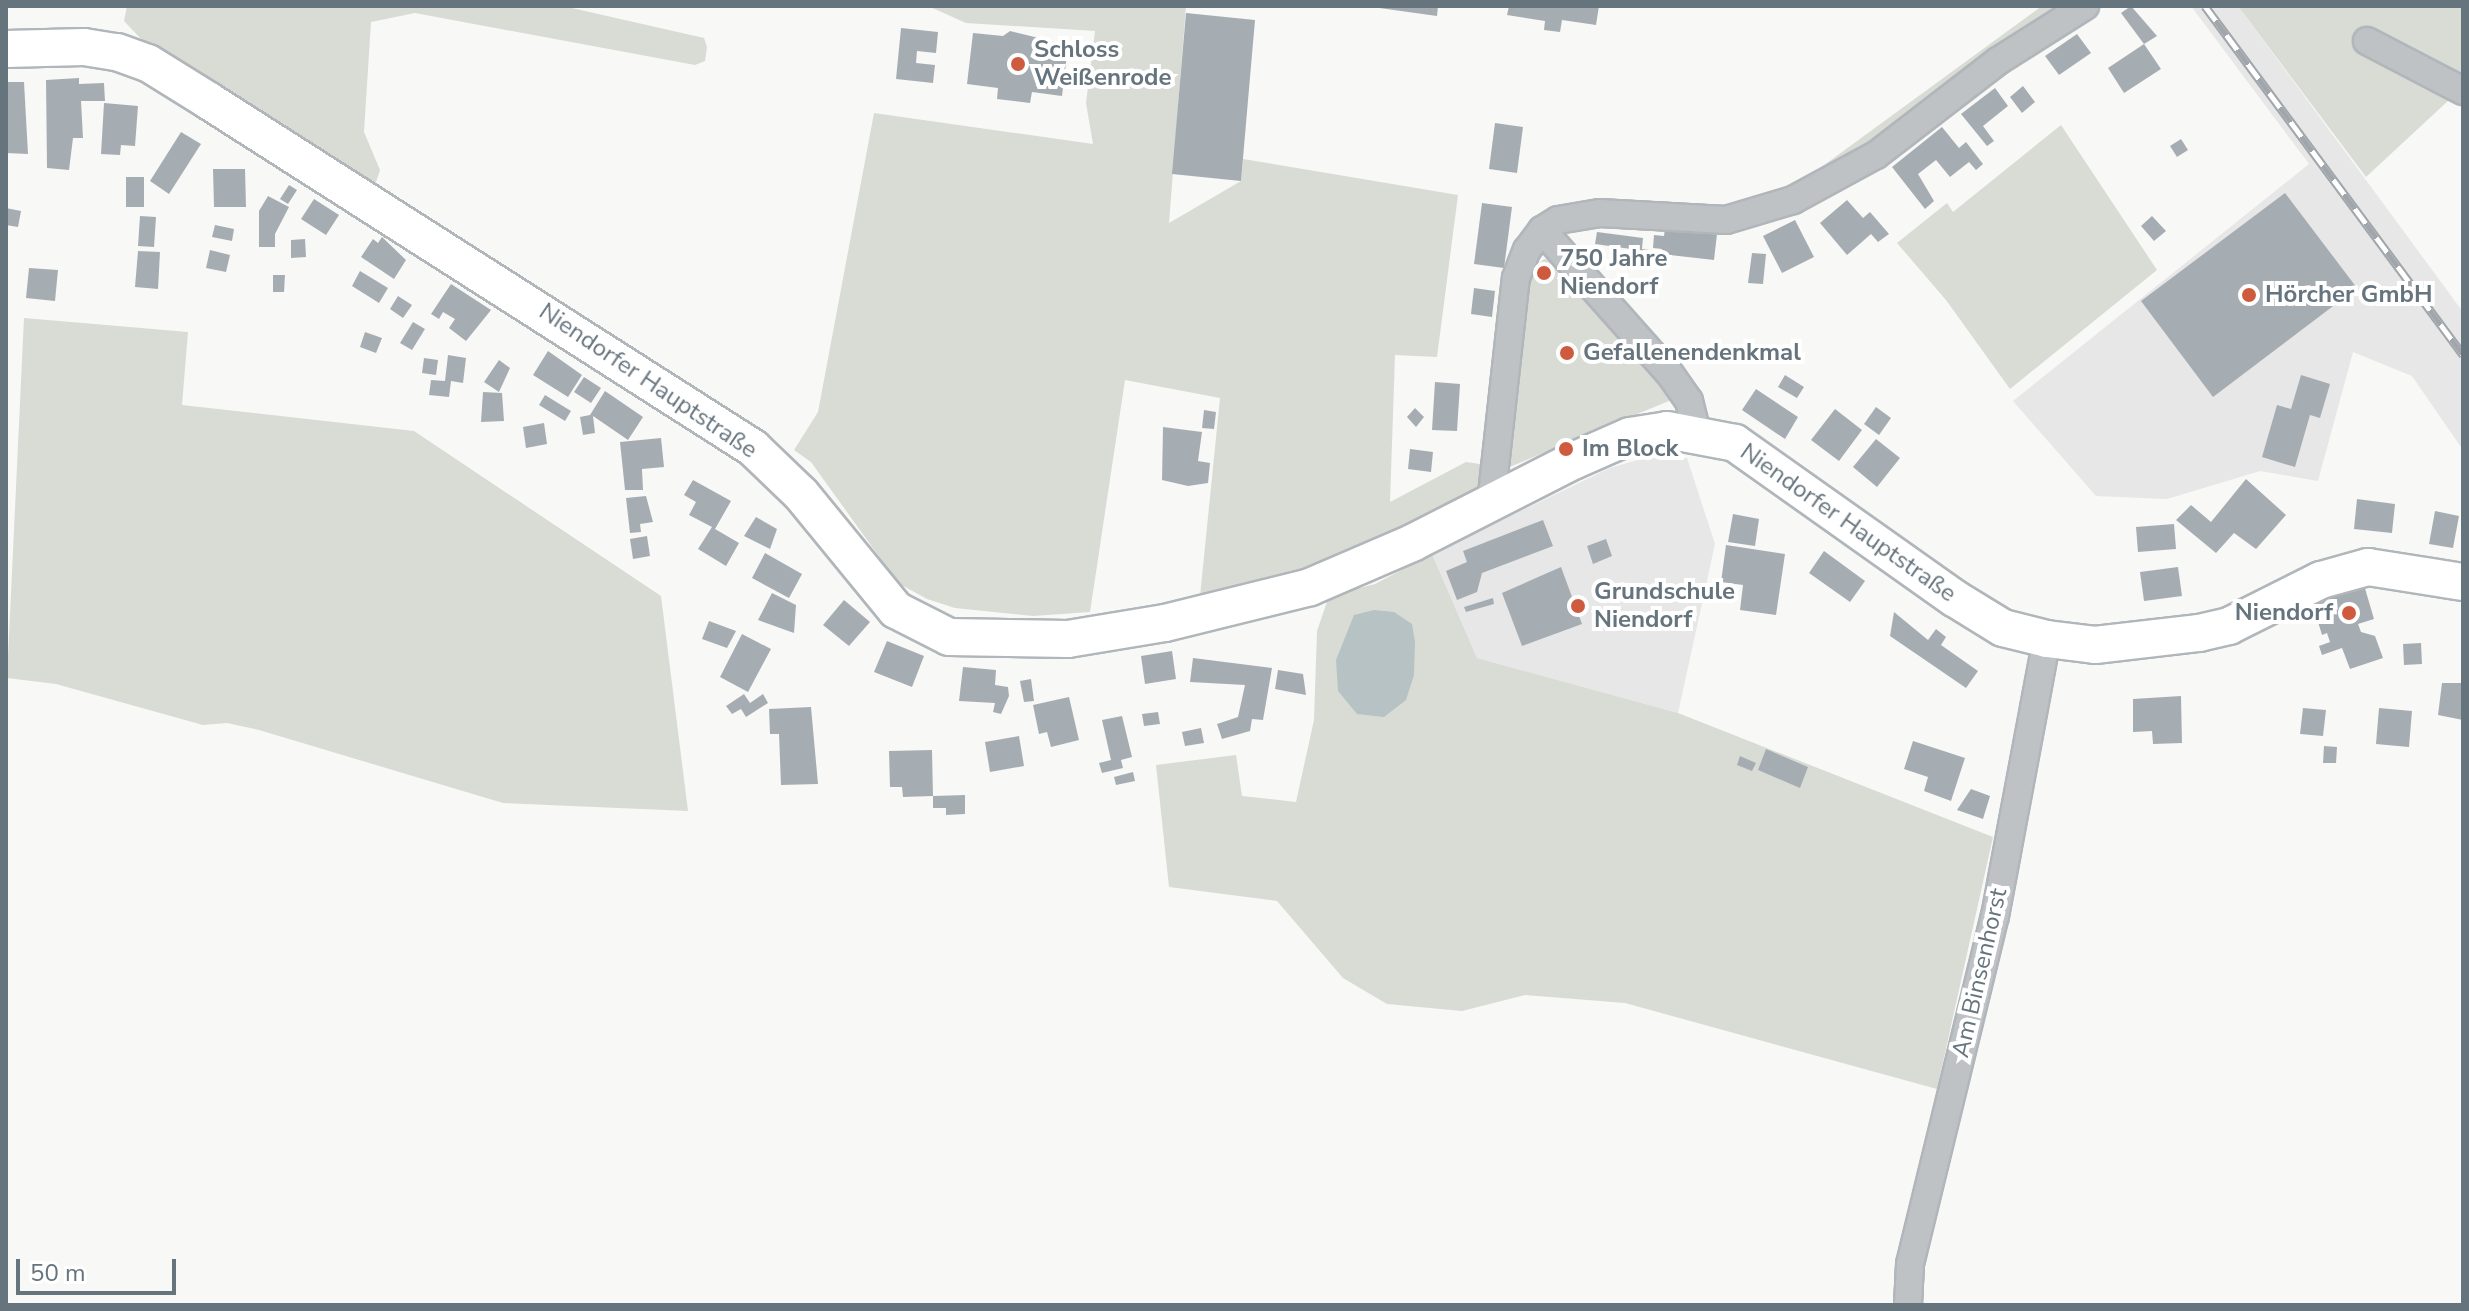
<!DOCTYPE html>
<meta charset="utf-8">
<style>
body{margin:0}
#map{position:relative;width:2469px;height:1311px;overflow:hidden;background:#f8f8f6;font-family:"Nunito Sans",sans-serif}
div>[style]{position:absolute}
.built>*{inset:0;background:#e6e7e6}
.green>*{inset:0;background:#d8dcd5}
.water>*{inset:0;background:#b7c2c5}
.building>*{inset:0;background:#a6adb2}
.roads{filter:drop-shadow(2px 0 #b0b6ba) drop-shadow(-2px 0 #b0b6ba) drop-shadow(0 2px #b0b6ba) drop-shadow(0 -2px #b0b6ba)}
.minor>*{height:26px;margin:-13px;padding:0 13px;transform-origin:13px;border-radius:13px;background:#bec2c5}
.secondary>*{height:36px;margin:-18px;padding:0 18px;transform-origin:18px;border-radius:18px;background:#fff}
.rail>*{height:9px;margin-top:-4.5px;transform-origin:0;background:repeating-linear-gradient(90deg,#fff 0 18px,#a0a6ab 0 36px);box-sizing:border-box;border-block:2px solid #a0a6ab}
.dots>*{width:22px;height:22px;translate:-50% -50%;box-sizing:border-box;border:4px solid #fff;border-radius:50%}
span{translate:-50% -50%;white-space:nowrap;text-align:center;line-height:1.15;-webkit-text-stroke:8px #fff;paint-order:stroke}
.poi-label{font-size:24px;color:#66747d;font-weight:700}
.left{translate:0 -50%;text-align:left}
.right{translate:-100% -50%;text-align:right}
.street-label{font-size:24px;color:#66747d}
.frame{position:absolute;inset:0;border:8px solid #66747d;pointer-events:none}
.scale{position:absolute;left:16px;top:1259px;width:160px;height:36px;box-sizing:border-box;border:4px solid #66747d;border-top:0;padding-left:10px;font-size:24px;line-height:28px;white-space:nowrap;color:#66747d;-webkit-text-stroke:6px #fff;paint-order:stroke}
</style>
<div id="map">
<div class="built">
<div style="clip-path:polygon(2191px 6px,2238px 6px,2463px 312px,2463px 450px,2412px 376px,2353px 352px,2318px 481px,2260px 471px,2167px 499px,2096px 496px,2013px 401px,2309px 164px)"></div>
<div style="clip-path:polygon(1648px 457px,1687px 458px,1715px 544px,1678px 713px,1477px 658px,1432px 554px,1610px 468px)"></div>
</div>
<div class="green">
<div style="clip-path:polygon(127px 6px,563px 6px,704px 38px,707px 47px,705px 61px,695px 65px,415px 13px,371px 22px,364px 132px,380px 170px,375px 185px,144px 42px,124px 21px)"></div>
<div style="clip-path:polygon(928px 6px,1186px 6px,1169px 223px,1241px 181px,1243px 159px,1458px 195px,1437px 357px,1395px 355px,1390px 502px,1466px 462px,1507px 468px,1529px 273px,1544px 259px,1562px 261px,1676px 398px,1507px 468px,1479px 501px,1198px 616px,1220px 398px,1125px 380px,1090px 612px,1033px 616px,955px 608px,927px 599px,898px 583px,811px 462px,794px 450px,818px 412px,874px 113px,1093px 144px,1086px 103px,1095px 31px,966px 23px)"></div>
<div style="clip-path:polygon(2042px 6px,2069px 6px,1871px 150px,1779px 198px)"></div>
<div style="clip-path:polygon(2238px 6px,2463px 6px,2463px 87px,2366px 177px)"></div>
<div style="clip-path:polygon(2061px 125px,2157px 270px,2010px 389px,1946px 300px,1897px 243px,1947px 203px,1953px 212px)"></div>
<div style="clip-path:polygon(24px 318px,188px 332px,182px 405px,414px 431px,661px 596px,688px 811px,503px 803px,259px 730px,227px 723px,203px 725px,56px 684px,7px 678px)"></div>
<div style="clip-path:polygon(1432px 554px,1477px 658px,1678px 713px,1993px 837px,1937px 1089px,1625px 1003px,1525px 995px,1462px 1011px,1387px 1004px,1343px 978px,1277px 901px,1169px 887px,1156px 765px,1236px 755px,1242px 796px,1296px 802px,1314px 720px,1317px 631px,1329px 596px,1375px 584px)"></div>
</div>
<div class="water">
<div style="clip-path:polygon(1374px 610px,1394px 612px,1412px 624px,1415px 642px,1414px 675px,1406px 700px,1384px 717px,1357px 714px,1338px 691px,1336px 660px,1354px 615px)"></div>
</div>
<div class="building">
<div style="clip-path:polygon(1365px 6px,1438px 6px,1437px 16px)"></div>
<div style="clip-path:polygon(1509px 6px,1599px 6px,1596px 25px,1562px 20px,1560px 32px,1544px 30px,1545px 21px,1507px 15px)"></div>
<div style="clip-path:polygon(2131px 6px,2157px 36px,2144px 44px,2121px 13px)"></div>
<div style="clip-path:polygon(1186px 13px,1255px 20px,1241px 181px,1172px 174px)"></div>
<div style="clip-path:polygon(901px 28px,938px 32px,936px 53px,917px 51px,916px 63px,935px 65px,933px 83px,896px 79px)"></div>
<div style="clip-path:polygon(1010px 31px,1068px 45px,1062px 96px,1032px 92px,1030px 103px,997px 99px,998px 88px,967px 84px,973px 33px,1003px 36px)"></div>
<div style="clip-path:polygon(2077px 34px,2091px 53px,2059px 75px,2045px 56px)"></div>
<div style="clip-path:polygon(2144px 44px,2161px 69px,2124px 93px,2108px 68px)"></div>
<div style="clip-path:polygon(79px 78px,79px 84px,104px 83px,105px 101px,81px 101px,83px 138px,73px 138px,69px 170px,47px 168px,46px 80px)"></div>
<div style="clip-path:polygon(6px 82px,24px 82px,28px 154px,6px 153px)"></div>
<div style="clip-path:polygon(2023px 86px,2035px 102px,2022px 113px,2010px 97px)"></div>
<div style="clip-path:polygon(1995px 88px,2008px 106px,1983px 126px,1994px 141px,1987px 146px,1961px 114px)"></div>
<div style="clip-path:polygon(104px 103px,138px 106px,135px 146px,121px 145px,120px 155px,101px 154px)"></div>
<div style="clip-path:polygon(1495px 123px,1523px 127px,1517px 173px,1489px 169px)"></div>
<div style="clip-path:polygon(1942px 127px,1959px 148px,1966px 142px,1983px 164px,1976px 170px,1969px 162px,1950px 177px,1936px 160px,1918px 174px,1934px 201px,1925px 209px,1892px 167px)"></div>
<div style="clip-path:polygon(181px 132px,201px 144px,169px 194px,150px 181px)"></div>
<div style="clip-path:polygon(2181px 139px,2188px 150px,2177px 157px,2170px 146px)"></div>
<div style="clip-path:polygon(213px 169px,245px 169px,246px 207px,214px 207px)"></div>
<div style="clip-path:polygon(126px 177px,144px 177px,144px 207px,126px 207px)"></div>
<div style="clip-path:polygon(289px 185px,297px 190px,288px 204px,280px 199px)"></div>
<div style="clip-path:polygon(2285px 193px,2357px 288px,2213px 397px,2141px 301px)"></div>
<div style="clip-path:polygon(268px 196px,289px 207px,275px 234px,275px 247px,259px 247px,259px 211px)"></div>
<div style="clip-path:polygon(314px 199px,339px 215px,326px 235px,301px 219px)"></div>
<div style="clip-path:polygon(1847px 200px,1863px 218px,1870px 212px,1889px 234px,1878px 242px,1871px 234px,1847px 255px,1820px 223px)"></div>
<div style="clip-path:polygon(1482px 203px,1512px 207px,1504px 268px,1474px 264px)"></div>
<div style="clip-path:polygon(6px 208px,21px 211px,18px 227px,6px 225px)"></div>
<div style="clip-path:polygon(140px 216px,156px 217px,154px 247px,138px 246px)"></div>
<div style="clip-path:polygon(2152px 216px,2166px 231px,2154px 241px,2141px 226px)"></div>
<div style="clip-path:polygon(1795px 220px,1814px 257px,1782px 273px,1763px 236px)"></div>
<div style="clip-path:polygon(215px 225px,234px 229px,232px 241px,212px 237px)"></div>
<div style="clip-path:polygon(1665px 228px,1717px 234px,1714px 260px,1661px 254px,1662px 249px,1653px 248px,1654px 235px,1664px 236px)"></div>
<div style="clip-path:polygon(1597px 232px,1643px 238px,1642px 249px,1649px 250px,1647px 268px,1638px 267px,1639px 256px,1630px 255px,1631px 249px,1595px 244px)"></div>
<div style="clip-path:polygon(382px 237px,406px 260px,394px 279px,361px 257px,373px 239px,378px 243px)"></div>
<div style="clip-path:polygon(305px 239px,306px 257px,291px 258px,291px 240px)"></div>
<div style="clip-path:polygon(210px 250px,230px 255px,226px 272px,206px 268px)"></div>
<div style="clip-path:polygon(138px 251px,160px 252px,158px 289px,135px 287px)"></div>
<div style="clip-path:polygon(1752px 253px,1766px 254px,1763px 284px,1748px 283px)"></div>
<div style="clip-path:polygon(29px 268px,58px 270px,55px 301px,26px 298px)"></div>
<div style="clip-path:polygon(360px 271px,388px 288px,379px 303px,352px 286px)"></div>
<div style="clip-path:polygon(273px 275px,285px 275px,284px 292px,273px 292px)"></div>
<div style="clip-path:polygon(451px 284px,491px 310px,466px 341px,449px 328px,455px 319px,443px 312px,439px 319px,431px 314px)"></div>
<div style="clip-path:polygon(1474px 288px,1495px 291px,1492px 317px,1471px 314px)"></div>
<div style="clip-path:polygon(398px 296px,412px 305px,403px 318px,390px 309px)"></div>
<div style="clip-path:polygon(413px 322px,425px 329px,412px 350px,400px 343px)"></div>
<div style="clip-path:polygon(365px 332px,382px 338px,376px 353px,360px 347px)"></div>
<div style="clip-path:polygon(548px 351px,582px 375px,568px 397px,533px 375px)"></div>
<div style="clip-path:polygon(448px 355px,466px 358px,463px 383px,451px 381px,449px 397px,429px 395px,431px 380px,445px 381px)"></div>
<div style="clip-path:polygon(424px 358px,438px 360px,436px 375px,422px 373px)"></div>
<div style="clip-path:polygon(499px 360px,510px 368px,499px 392px,484px 382px)"></div>
<div style="clip-path:polygon(1785px 375px,1804px 387px,1797px 398px,1778px 387px)"></div>
<div style="clip-path:polygon(2301px 375px,2330px 384px,2320px 418px,2310px 415px,2295px 467px,2262px 457px,2277px 405px,2291px 409px)"></div>
<div style="clip-path:polygon(584px 377px,601px 388px,591px 403px,574px 392px)"></div>
<div style="clip-path:polygon(1435px 382px,1460px 384px,1457px 431px,1432px 430px)"></div>
<div style="clip-path:polygon(1756px 389px,1798px 417px,1785px 439px,1742px 410px)"></div>
<div style="clip-path:polygon(605px 391px,643px 417px,628px 440px,593px 416px,595px 433px,583px 435px,580px 417px,590px 415px)"></div>
<div style="clip-path:polygon(483px 392px,502px 393px,504px 421px,481px 422px)"></div>
<div style="clip-path:polygon(545px 395px,571px 411px,565px 421px,539px 405px)"></div>
<div style="clip-path:polygon(1876px 407px,1891px 418px,1879px 435px,1864px 424px)"></div>
<div style="clip-path:polygon(1415px 408px,1424px 417px,1416px 427px,1407px 417px)"></div>
<div style="clip-path:polygon(1835px 409px,1862px 430px,1839px 461px,1811px 440px)"></div>
<div style="clip-path:polygon(1204px 410px,1216px 412px,1214px 429px,1202px 428px)"></div>
<div style="clip-path:polygon(544px 423px,547px 444px,526px 448px,523px 427px)"></div>
<div style="clip-path:polygon(1163px 427px,1202px 432px,1198px 461px,1210px 463px,1208px 483px,1188px 486px,1162px 480px)"></div>
<div style="clip-path:polygon(661px 438px,664px 467px,642px 469px,643px 490px,625px 490px,620px 442px)"></div>
<div style="clip-path:polygon(1876px 439px,1900px 458px,1877px 487px,1853px 467px)"></div>
<div style="clip-path:polygon(1410px 449px,1433px 452px,1431px 472px,1408px 469px)"></div>
<div style="clip-path:polygon(2246px 479px,2286px 515px,2256px 549px,2234px 533px,2216px 553px,2176px 520px,2191px 505px,2211px 522px)"></div>
<div style="clip-path:polygon(693px 480px,731px 501px,715px 529px,739px 543px,726px 566px,698px 549px,712px 527px,689px 515px,696px 502px,684px 495px)"></div>
<div style="clip-path:polygon(646px 496px,653px 522px,640px 524px,641px 532px,630px 533px,626px 498px)"></div>
<div style="clip-path:polygon(2357px 499px,2395px 504px,2392px 533px,2354px 529px)"></div>
<div style="clip-path:polygon(2435px 511px,2459px 516px,2453px 548px,2429px 544px)"></div>
<div style="clip-path:polygon(1733px 514px,1759px 519px,1755px 546px,1728px 542px)"></div>
<div style="clip-path:polygon(756px 517px,777px 529px,770px 549px,744px 536px)"></div>
<div style="clip-path:polygon(1543px 520px,1553px 546px,1482px 573px,1477px 592px,1457px 600px,1446px 571px,1467px 562px,1463px 551px)"></div>
<div style="clip-path:polygon(2174px 524px,2176px 549px,2138px 552px,2136px 527px)"></div>
<div style="clip-path:polygon(647px 536px,650px 556px,633px 559px,630px 539px)"></div>
<div style="clip-path:polygon(1606px 539px,1612px 556px,1593px 564px,1587px 546px)"></div>
<div style="clip-path:polygon(1726px 545px,1785px 554px,1776px 615px,1740px 610px,1743px 585px,1721px 582px)"></div>
<div style="clip-path:polygon(1824px 551px,1865px 581px,1850px 602px,1809px 573px)"></div>
<div style="clip-path:polygon(765px 553px,802px 574px,789px 598px,752px 578px)"></div>
<div style="clip-path:polygon(1561px 567px,1582px 624px,1522px 646px,1502px 593px)"></div>
<div style="clip-path:polygon(2178px 567px,2182px 596px,2144px 601px,2140px 572px)"></div>
<div style="clip-path:polygon(2364px 585px,2374px 619px,2358px 624px,2361px 632px,2375px 636px,2383px 658px,2350px 669px,2342px 648px,2322px 655px,2319px 646px,2330px 642px,2327px 633px,2322px 635px,2312px 602px)"></div>
<div style="clip-path:polygon(772px 593px,796px 605px,794px 633px,758px 620px)"></div>
<div style="clip-path:polygon(1493px 598px,1494px 604px,1466px 612px,1464px 607px)"></div>
<div style="clip-path:polygon(844px 600px,870px 622px,849px 646px,823px 625px)"></div>
<div style="clip-path:polygon(1894px 612px,1928px 640px,1936px 629px,1946px 637px,1941px 645px,1978px 671px,1966px 688px,1890px 636px)"></div>
<div style="clip-path:polygon(709px 621px,736px 631px,727px 648px,702px 639px)"></div>
<div style="clip-path:polygon(742px 634px,771px 649px,748px 692px,720px 677px)"></div>
<div style="clip-path:polygon(887px 641px,924px 656px,912px 687px,874px 672px)"></div>
<div style="clip-path:polygon(2421px 643px,2422px 664px,2404px 665px,2403px 644px)"></div>
<div style="clip-path:polygon(1172px 651px,1176px 679px,1145px 684px,1141px 656px)"></div>
<div style="clip-path:polygon(1193px 658px,1272px 668px,1263px 720px,1252px 719px,1250px 731px,1222px 739px,1217px 724px,1238px 717px,1245px 685px,1190px 682px)"></div>
<div style="clip-path:polygon(963px 667px,996px 670px,995px 685px,1008px 687px,1009px 696px,1001px 714px,993px 712px,995px 703px,959px 701px)"></div>
<div style="clip-path:polygon(1278px 670px,1303px 674px,1306px 695px,1275px 689px)"></div>
<div style="clip-path:polygon(1031px 679px,1034px 701px,1024px 702px,1020px 681px)"></div>
<div style="clip-path:polygon(2442px 683px,2463px 683px,2463px 720px,2438px 715px)"></div>
<div style="clip-path:polygon(744px 694px,750px 703px,763px 694px,768px 703px,746px 717px,741px 709px,732px 714px,726px 706px)"></div>
<div style="clip-path:polygon(2181px 696px,2182px 743px,2153px 744px,2152px 731px,2133px 732px,2133px 699px)"></div>
<div style="clip-path:polygon(1069px 697px,1079px 740px,1051px 747px,1047px 732px,1039px 734px,1033px 705px)"></div>
<div style="clip-path:polygon(811px 707px,818px 784px,781px 785px,779px 734px,770px 734px,769px 709px)"></div>
<div style="clip-path:polygon(2303px 708px,2326px 710px,2323px 736px,2300px 734px)"></div>
<div style="clip-path:polygon(2379px 708px,2412px 711px,2409px 747px,2376px 744px)"></div>
<div style="clip-path:polygon(1158px 712px,1160px 724px,1144px 726px,1142px 714px)"></div>
<div style="clip-path:polygon(1122px 716px,1132px 757px,1121px 760px,1123px 768px,1102px 773px,1099px 763px,1111px 760px,1102px 720px)"></div>
<div style="clip-path:polygon(1201px 728px,1204px 743px,1185px 746px,1182px 732px)"></div>
<div style="clip-path:polygon(1019px 736px,1024px 766px,990px 772px,985px 742px)"></div>
<div style="clip-path:polygon(1913px 741px,1965px 758px,1951px 801px,1924px 791px,1928px 777px,1904px 769px)"></div>
<div style="clip-path:polygon(2324px 746px,2337px 747px,2336px 763px,2323px 763px)"></div>
<div style="clip-path:polygon(1766px 749px,1808px 767px,1800px 788px,1758px 770px)"></div>
<div style="clip-path:polygon(932px 750px,933px 796px,903px 797px,902px 787px,890px 787px,889px 751px)"></div>
<div style="clip-path:polygon(1740px 756px,1756px 763px,1752px 771px,1737px 765px)"></div>
<div style="clip-path:polygon(1133px 772px,1135px 781px,1116px 785px,1114px 777px)"></div>
<div style="clip-path:polygon(1971px 789px,1990px 796px,1983px 819px,1957px 810px)"></div>
<div style="clip-path:polygon(965px 795px,965px 814px,946px 815px,946px 808px,933px 808px,933px 796px)"></div>
</div>
<div class="roads">
<div class="minor">
<div style="left:2367px;top:41px;width:108px;rotate:27.5deg"></div>
<div style="left:1542px;top:230px;width:193px;rotate:48.4deg"></div>
<div style="left:1670px;top:374px;width:33px;rotate:55deg"></div>
<div style="left:1689px;top:401px;width:32px;rotate:76deg"></div>
<div style="left:1491px;top:503px;width:226px;rotate:-83.7deg"></div>
<div style="left:1516px;top:278px;width:30px;rotate:-69deg"></div>
<div style="left:1527px;top:250px;width:25px;rotate:-53deg"></div>
<div style="left:1542px;top:230px;width:19px;rotate:-32deg"></div>
<div style="left:1558px;top:220px;width:43px;rotate:-9.5deg"></div>
<div style="left:1600px;top:213px;width:126px;rotate:3.2deg"></div>
<div style="left:1726px;top:220px;width:70px;rotate:-16.6deg"></div>
<div style="left:1793px;top:200px;width:94px;rotate:-28.5deg"></div>
<div style="left:1876px;top:155px;width:154px;rotate:-37.6deg"></div>
<div style="left:1998px;top:61px;width:103px;rotate:-32.3deg"></div>
<div style="left:1908px;top:1305px;width:41px;rotate:-87.2deg"></div>
<div style="left:1910px;top:1264px;width:358px;rotate:-76.3deg"></div>
<div style="left:1995px;top:916px;width:282px;rotate:-79.4deg"></div>
</div>
<div class="secondary">
<div style="left:6px;top:49px;width:78px;rotate:-1.5deg"></div>
<div style="left:84px;top:47px;width:33px;rotate:9deg"></div>
<div style="left:117px;top:52px;width:33px;rotate:20deg"></div>
<div style="left:148px;top:63px;width:72px;rotate:31.9deg"></div>
<div style="left:209px;top:101px;width:645px;rotate:32.53deg"></div>
<div style="left:753px;top:448px;width:66px;rotate:43.8deg"></div>
<div style="left:801px;top:494px;width:150px;rotate:50.7deg"></div>
<div style="left:896px;top:610px;width:59px;rotate:27deg"></div>
<div style="left:949px;top:637px;width:119px;rotate:1deg"></div>
<div style="left:1068px;top:639px;width:98px;rotate:-9.4deg"></div>
<div style="left:1165px;top:623px;width:149px;rotate:-13.9deg"></div>
<div style="left:1310px;top:587px;width:111px;rotate:-23.3deg"></div>
<div style="left:1412px;top:543px;width:181px;rotate:-27deg"></div>
<div style="left:1573px;top:461px;width:62px;rotate:-23.7deg"></div>
<div style="left:1630px;top:436px;width:37px;rotate:-9deg"></div>
<div style="left:1667px;top:430px;width:69px;rotate:10.8deg"></div>
<div style="left:1735px;top:443px;width:268px;rotate:35.3deg"></div>
<div style="left:1954px;top:598px;width:57px;rotate:31.5deg"></div>
<div style="left:2003px;top:628px;width:45px;rotate:14deg"></div>
<div style="left:2047px;top:639px;width:48px;rotate:7.1deg"></div>
<div style="left:2095px;top:645px;width:105px;rotate:-6.6deg"></div>
<div style="left:2199px;top:633px;width:31px;rotate:-13deg"></div>
<div style="left:2229px;top:626px;width:103px;rotate:-26.6deg"></div>
<div style="left:2321px;top:580px;width:49px;rotate:-15.5deg"></div>
<div style="left:2368px;top:567px;width:96px;rotate:9deg"></div>
</div>
</div>
<div class="rail">
<div style="left:2205px;top:6px;width:434px;rotate:53.5deg"></div>
</div>
<div class="dots">
<div style="left:1018px;top:64px;background:#cf5b3e"></div>
<div style="left:1544px;top:273px;background:#cf5b3e"></div>
<div style="left:2249px;top:295px;background:#cf5b3e"></div>
<div style="left:1567px;top:353px;background:#cf5b3e"></div>
<div style="left:1566px;top:449px;background:#cf5b3e"></div>
<div style="left:1578px;top:606px;background:#cf5b3e"></div>
<div style="left:2349px;top:613px;background:#cf5b3e"></div>
</div>
<div class="poi-label">
<span class="left" style="left:1034px;top:64px">Schloss<br>Weißenrode</span>
<span class="left" style="left:1560px;top:273px">750 Jahre<br>Niendorf</span>
<span class="left" style="left:2265px;top:295px">Hörcher GmbH</span>
<span class="left" style="left:1583px;top:353px">Gefallenendenkmal</span>
<span class="left" style="left:1582px;top:449px">Im Block</span>
<span class="left" style="left:1594px;top:606px">Grundschule<br>Niendorf</span>
<span class="right" style="left:2333px;top:613px">Niendorf</span>
</div>
<div class="street-label">
<span style="left:648px;top:381px;rotate:34deg">Niendorfer Hauptstraße</span>
<span style="left:1848px;top:523px;rotate:35deg">Niendorfer Hauptstraße</span>
<span style="left:1980px;top:973px;rotate:-77deg">Am Binsenhorst</span>
</div>
<div class="frame"></div>
<div class="scale">50 m</div>
</div>
